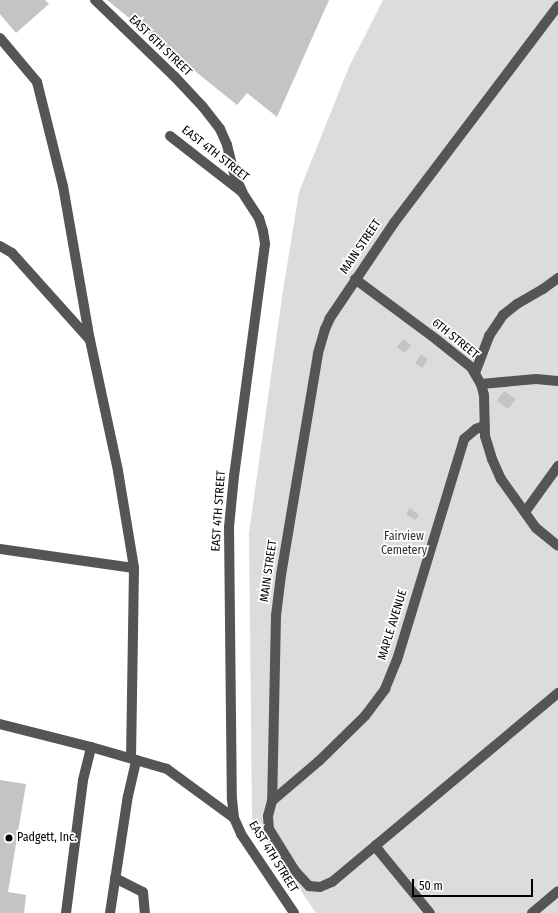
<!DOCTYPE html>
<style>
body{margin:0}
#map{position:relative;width:558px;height:913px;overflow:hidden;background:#fff;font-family:"Fira Sans Condensed",sans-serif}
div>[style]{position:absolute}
.green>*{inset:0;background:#dcdcdc}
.building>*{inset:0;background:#c4c4c4}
.minor>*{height:10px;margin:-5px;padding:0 5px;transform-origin:5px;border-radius:5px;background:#555}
.dots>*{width:11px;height:11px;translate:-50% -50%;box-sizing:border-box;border:2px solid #fff;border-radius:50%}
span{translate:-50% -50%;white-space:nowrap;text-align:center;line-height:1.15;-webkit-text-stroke:3.5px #fff;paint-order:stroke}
.street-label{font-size:12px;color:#000}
.park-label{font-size:12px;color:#333}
.poi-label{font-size:12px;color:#000}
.left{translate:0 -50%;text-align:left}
.scale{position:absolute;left:412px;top:879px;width:121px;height:18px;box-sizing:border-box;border:2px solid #000;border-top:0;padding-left:5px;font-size:12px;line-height:14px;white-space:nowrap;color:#000;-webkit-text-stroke:3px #fff;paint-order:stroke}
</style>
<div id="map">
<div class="green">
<div style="clip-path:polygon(383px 0,558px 0,558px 913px,316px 913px,252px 819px,249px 533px,282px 297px,299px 192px,349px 67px)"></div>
</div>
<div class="building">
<div style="clip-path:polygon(0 0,45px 0,49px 4px,16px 33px,0 14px)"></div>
<div style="clip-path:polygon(107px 0,329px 0,277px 117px,247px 93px,237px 105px)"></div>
<div style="clip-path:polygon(403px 339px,411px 345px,405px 353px,397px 347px)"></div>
<div style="clip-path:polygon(421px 354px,428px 359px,422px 368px,415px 363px)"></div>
<div style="clip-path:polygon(504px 391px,516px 399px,508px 409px,497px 401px)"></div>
<div style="clip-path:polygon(410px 508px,419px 515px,415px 520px,406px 514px)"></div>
<div style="clip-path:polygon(0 780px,26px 784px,8px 892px,26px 895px,24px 913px,0 913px)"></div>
</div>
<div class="minor">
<div style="left:95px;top:0;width:110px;rotate:43.9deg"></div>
<div style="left:174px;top:76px;width:42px;rotate:46.9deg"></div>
<div style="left:203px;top:107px;width:28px;rotate:52deg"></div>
<div style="left:220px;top:129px;width:17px;rotate:66deg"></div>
<div style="left:227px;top:145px;width:32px;rotate:76deg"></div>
<div style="left:235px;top:176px;width:17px;rotate:65deg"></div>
<div style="left:558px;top:6px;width:272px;rotate:127.1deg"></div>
<div style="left:394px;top:223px;width:115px;rotate:124deg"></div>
<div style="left:330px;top:318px;width:12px;rotate:114deg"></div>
<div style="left:325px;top:329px;width:26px;rotate:106deg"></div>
<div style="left:318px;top:354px;width:224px;rotate:99.5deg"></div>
<div style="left:281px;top:575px;width:41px;rotate:97deg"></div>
<div style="left:276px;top:616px;width:185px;rotate:91.2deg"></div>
<div style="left:272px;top:801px;width:16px;rotate:105deg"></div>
<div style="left:268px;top:816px;width:13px;rotate:86deg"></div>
<div style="left:269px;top:829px;width:49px;rotate:58.2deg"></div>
<div style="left:295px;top:871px;width:21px;rotate:47deg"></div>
<div style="left:309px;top:886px;width:11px;rotate:5deg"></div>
<div style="left:320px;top:887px;width:13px;rotate:-23deg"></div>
<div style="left:332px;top:882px;width:295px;rotate:-39.9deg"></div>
<div style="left:0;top:38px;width:57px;rotate:49.9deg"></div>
<div style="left:37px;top:82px;width:107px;rotate:76deg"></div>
<div style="left:63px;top:186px;width:156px;rotate:80.1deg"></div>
<div style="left:170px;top:136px;width:91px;rotate:37.9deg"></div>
<div style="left:242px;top:192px;width:31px;rotate:57deg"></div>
<div style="left:259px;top:218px;width:14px;rotate:73deg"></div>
<div style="left:263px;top:231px;width:13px;rotate:81deg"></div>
<div style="left:265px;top:244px;width:234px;rotate:97.6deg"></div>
<div style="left:234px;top:476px;width:51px;rotate:95.6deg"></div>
<div style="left:229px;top:527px;width:272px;rotate:89.4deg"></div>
<div style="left:232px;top:799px;width:19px;rotate:84deg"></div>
<div style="left:234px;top:818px;width:17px;rotate:66deg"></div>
<div style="left:241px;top:834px;width:95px;rotate:56.1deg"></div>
<div style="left:0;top:246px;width:14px;rotate:30deg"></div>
<div style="left:12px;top:253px;width:117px;rotate:48.1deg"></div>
<div style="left:90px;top:340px;width:134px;rotate:77.9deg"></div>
<div style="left:118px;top:471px;width:98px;rotate:80.6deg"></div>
<div style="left:134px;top:568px;width:190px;rotate:90.9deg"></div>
<div style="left:355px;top:279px;width:102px;rotate:36.6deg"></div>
<div style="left:437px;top:340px;width:43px;rotate:38.5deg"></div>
<div style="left:471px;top:367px;width:20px;rotate:60deg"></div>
<div style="left:481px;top:384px;width:11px;rotate:75deg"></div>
<div style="left:484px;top:395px;width:41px;rotate:88.6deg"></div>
<div style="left:485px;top:436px;width:24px;rotate:73deg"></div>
<div style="left:492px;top:459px;width:22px;rotate:66deg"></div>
<div style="left:501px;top:479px;width:60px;rotate:54.5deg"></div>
<div style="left:536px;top:528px;width:28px;rotate:39deg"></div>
<div style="left:475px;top:373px;width:40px;rotate:-69deg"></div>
<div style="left:489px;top:336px;width:25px;rotate:-56deg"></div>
<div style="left:503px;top:315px;width:18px;rotate:-38deg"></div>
<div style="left:517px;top:304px;width:30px;rotate:-30deg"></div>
<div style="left:543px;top:289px;width:19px;rotate:-36deg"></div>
<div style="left:481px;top:384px;width:55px;rotate:-5.2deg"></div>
<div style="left:536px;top:379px;width:22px;rotate:5deg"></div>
<div style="left:525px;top:512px;width:57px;rotate:-54.3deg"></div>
<div style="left:0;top:549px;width:135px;rotate:8.1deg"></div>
<div style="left:0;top:724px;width:94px;rotate:14.2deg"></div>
<div style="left:272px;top:801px;width:62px;rotate:-40.4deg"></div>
<div style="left:319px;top:761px;width:64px;rotate:-44.4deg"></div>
<div style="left:365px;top:716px;width:34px;rotate:-53deg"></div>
<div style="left:385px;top:689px;width:31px;rotate:-68deg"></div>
<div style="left:397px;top:660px;width:231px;rotate:-73.1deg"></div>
<div style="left:464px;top:439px;width:16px;rotate:-40deg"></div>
<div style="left:476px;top:429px;width:9px;rotate:-21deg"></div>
<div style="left:376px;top:845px;width:7px;rotate:63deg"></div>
<div style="left:379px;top:851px;width:80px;rotate:50.6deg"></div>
<div style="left:115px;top:878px;width:31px;rotate:27deg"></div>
<div style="left:143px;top:892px;width:21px;rotate:85deg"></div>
<div style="left:66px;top:913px;width:134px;rotate:-82.7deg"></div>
<div style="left:83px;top:780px;width:34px;rotate:-76deg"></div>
<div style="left:91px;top:747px;width:79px;rotate:16.1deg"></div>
<div style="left:167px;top:769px;width:83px;rotate:36.2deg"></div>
<div style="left:110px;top:913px;width:118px;rotate:-81.3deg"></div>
<div style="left:128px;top:796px;width:37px;rotate:-77deg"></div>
<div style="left:532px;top:913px;width:34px;rotate:-40deg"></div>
</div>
<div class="dots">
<div style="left:9px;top:838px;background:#000"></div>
</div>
<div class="street-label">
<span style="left:160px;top:46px;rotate:44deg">EAST 6TH STREET</span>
<span style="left:215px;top:154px;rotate:38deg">EAST 4TH STREET</span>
<span style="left:361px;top:247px;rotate:-56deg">MAIN STREET</span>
<span style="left:455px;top:339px;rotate:39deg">6TH STREET</span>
<span style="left:219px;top:511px;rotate:-86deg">EAST 4TH STREET</span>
<span style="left:269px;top:571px;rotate:-82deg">MAIN STREET</span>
<span style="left:393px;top:625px;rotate:-73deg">MAPLE AVENUE</span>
<span style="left:273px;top:857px;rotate:58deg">EAST 4TH STREET</span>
</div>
<div class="park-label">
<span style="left:404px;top:544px">Fairview<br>Cemetery</span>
</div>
<div class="poi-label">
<span class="left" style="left:17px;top:838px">Padgett, Inc.</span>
</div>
<div class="scale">50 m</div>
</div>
